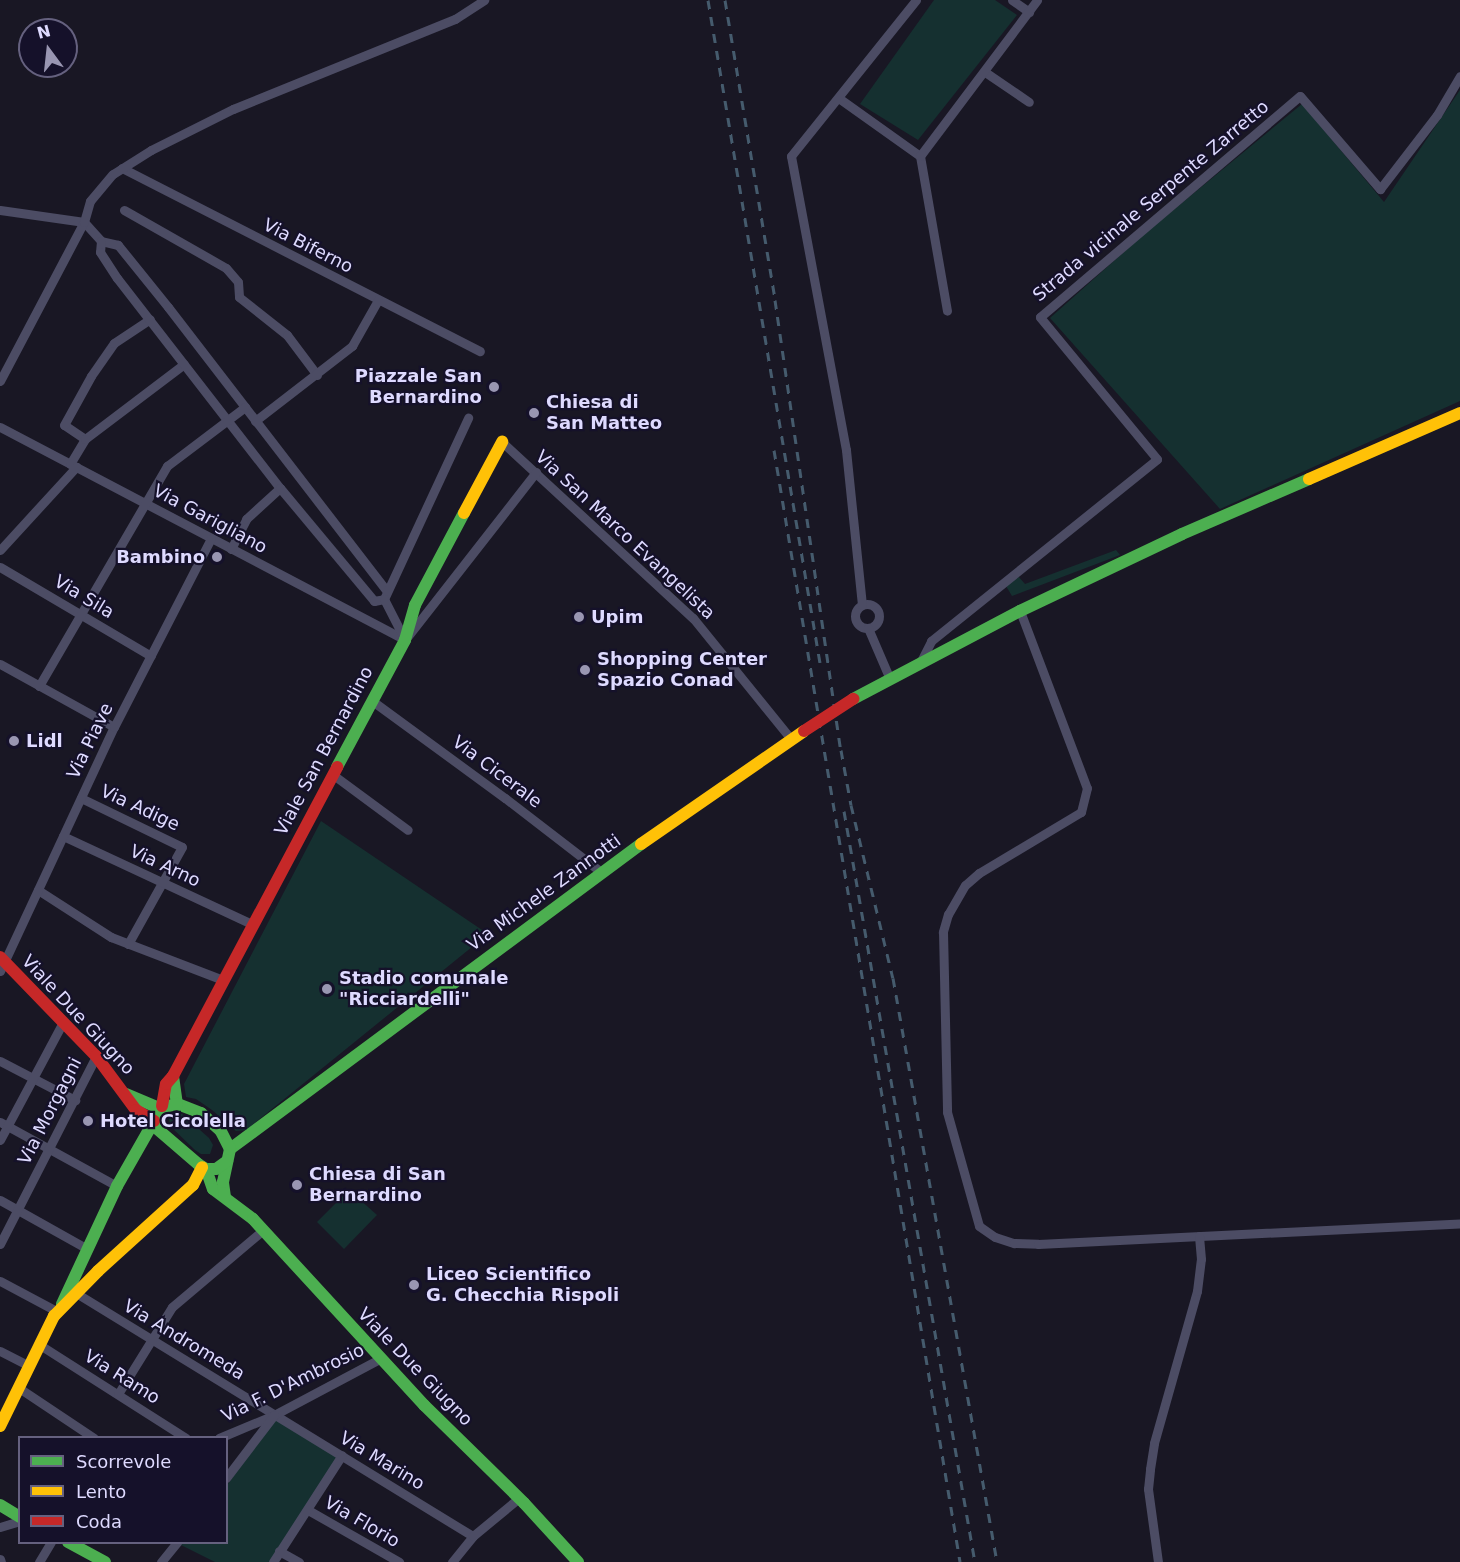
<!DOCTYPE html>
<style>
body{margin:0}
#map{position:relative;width:1460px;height:1562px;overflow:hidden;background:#191724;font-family:"DejaVu Sans",sans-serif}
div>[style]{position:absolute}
.green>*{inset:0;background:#153030}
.street>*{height:9px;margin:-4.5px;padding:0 4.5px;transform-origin:4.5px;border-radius:4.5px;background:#4c4c64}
.street>.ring{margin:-4.5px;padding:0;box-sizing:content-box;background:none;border:9px solid #4c4c64;border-radius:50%}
.fast>*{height:12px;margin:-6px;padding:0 6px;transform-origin:6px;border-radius:6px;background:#4caf50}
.slow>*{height:12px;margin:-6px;padding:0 6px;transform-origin:6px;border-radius:6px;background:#ffc107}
.jam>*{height:12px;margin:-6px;padding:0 6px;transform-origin:6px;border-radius:6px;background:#c62828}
.rail>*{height:3px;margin-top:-1.5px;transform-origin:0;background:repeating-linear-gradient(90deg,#455b6d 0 9px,transparent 0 17px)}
.jam-bridge>*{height:12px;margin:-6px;padding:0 6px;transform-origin:6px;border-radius:6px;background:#c62828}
.dots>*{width:16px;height:16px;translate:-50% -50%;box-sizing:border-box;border:3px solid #15112a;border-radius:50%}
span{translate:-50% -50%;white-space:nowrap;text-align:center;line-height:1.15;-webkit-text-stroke:4.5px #15112a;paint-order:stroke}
.street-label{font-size:18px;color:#dedaff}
.poi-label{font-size:18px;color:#dedaff;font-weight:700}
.right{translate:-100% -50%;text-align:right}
.left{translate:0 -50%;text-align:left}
.legend{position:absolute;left:18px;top:1436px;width:210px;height:108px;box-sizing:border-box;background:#15112a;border:2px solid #65617f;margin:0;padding:8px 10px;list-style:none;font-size:18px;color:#dedaff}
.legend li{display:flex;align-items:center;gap:12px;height:30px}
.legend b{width:30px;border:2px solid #65617f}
.north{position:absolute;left:18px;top:18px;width:60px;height:60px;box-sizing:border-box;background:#15112a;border:2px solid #65617f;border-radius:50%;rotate:345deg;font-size:16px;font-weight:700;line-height:24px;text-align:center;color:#dedaff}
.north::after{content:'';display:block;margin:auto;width:21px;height:27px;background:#9996b2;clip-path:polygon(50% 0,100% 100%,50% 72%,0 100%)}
</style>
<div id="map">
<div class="green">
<div style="clip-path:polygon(934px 0,995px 0,1017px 15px,918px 140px,860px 104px)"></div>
<div style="clip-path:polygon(1460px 90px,1460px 401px,1220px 509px,1050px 318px,1143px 235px,1302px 104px,1384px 202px)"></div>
<div style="clip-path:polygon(1116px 550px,1120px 555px,1012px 596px,1006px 586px,1018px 576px,1025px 584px)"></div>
<div style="clip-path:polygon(321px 821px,488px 934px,246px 1130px,236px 1131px,212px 1110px,196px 1099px,186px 1097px,184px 1084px)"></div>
<div style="clip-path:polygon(173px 1113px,182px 1114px,209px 1138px,213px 1145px,210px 1154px,201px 1154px,195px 1150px,170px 1126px,169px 1119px)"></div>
<div style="clip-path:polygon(349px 1190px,377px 1215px,344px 1249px,317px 1222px)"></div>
<div style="clip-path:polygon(275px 1418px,339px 1456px,270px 1562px,215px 1562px,179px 1544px,226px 1542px,227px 1485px)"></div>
</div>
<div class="street">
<div style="left:1012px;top:0;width:21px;rotate:35deg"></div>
<div style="left:985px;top:72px;width:53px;rotate:34.3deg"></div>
<div style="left:840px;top:99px;width:98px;rotate:35.5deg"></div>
<div style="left:920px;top:156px;width:157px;rotate:80.1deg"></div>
<div style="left:920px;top:156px;width:195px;rotate:-53.1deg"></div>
<div style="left:122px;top:168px;width:402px;rotate:27.1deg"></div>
<div style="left:0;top:210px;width:85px;rotate:8.1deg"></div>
<div style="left:124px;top:210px;width:117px;rotate:29.6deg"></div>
<div style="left:226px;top:268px;width:18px;rotate:49deg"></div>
<div style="left:238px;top:282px;width:15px;rotate:86deg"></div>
<div style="left:239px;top:297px;width:61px;rotate:38.4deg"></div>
<div style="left:287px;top:335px;width:50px;rotate:53.1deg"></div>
<div style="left:84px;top:222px;width:25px;rotate:48deg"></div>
<div style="left:0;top:381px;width:180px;rotate:-62.2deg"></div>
<div style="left:84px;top:222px;width:22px;rotate:-74deg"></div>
<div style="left:90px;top:201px;width:35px;rotate:-50deg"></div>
<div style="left:113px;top:174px;width:45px;rotate:-32.3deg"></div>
<div style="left:151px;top:150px;width:92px;rotate:-26.6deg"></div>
<div style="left:233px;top:109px;width:240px;rotate:-22.1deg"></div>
<div style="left:455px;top:19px;width:35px;rotate:-33deg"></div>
<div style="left:255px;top:421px;width:123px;rotate:-37.7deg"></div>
<div style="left:352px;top:346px;width:53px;rotate:-60.5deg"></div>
<div style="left:0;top:427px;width:458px;rotate:27.7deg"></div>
<div style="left:85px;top:439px;width:25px;rotate:-146deg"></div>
<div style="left:64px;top:425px;width:56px;rotate:-61.1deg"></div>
<div style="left:91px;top:376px;width:40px;rotate:-55.1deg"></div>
<div style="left:114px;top:343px;width:43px;rotate:-33.7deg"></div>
<div style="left:502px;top:442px;width:260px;rotate:42.7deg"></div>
<div style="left:693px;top:618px;width:156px;rotate:51deg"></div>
<div style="left:70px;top:464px;width:29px;rotate:-59deg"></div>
<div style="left:85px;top:439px;width:124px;rotate:-37.1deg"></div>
<div style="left:231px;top:549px;width:34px;rotate:-63deg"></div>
<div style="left:246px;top:519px;width:46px;rotate:-42.4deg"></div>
<div style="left:0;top:550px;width:113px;rotate:-47.5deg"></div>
<div style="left:0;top:567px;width:175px;rotate:30.5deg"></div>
<div style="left:386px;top:590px;width:357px;rotate:-127.6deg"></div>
<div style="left:168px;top:307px;width:80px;rotate:-128.9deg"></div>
<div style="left:118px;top:245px;width:17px;rotate:-167deg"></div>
<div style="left:101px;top:241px;width:11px;rotate:95deg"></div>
<div style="left:100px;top:252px;width:31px;rotate:57deg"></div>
<div style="left:117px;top:278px;width:266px;rotate:52.2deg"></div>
<div style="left:280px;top:488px;width:147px;rotate:50.2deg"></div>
<div style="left:374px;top:601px;width:10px;rotate:-11deg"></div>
<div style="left:384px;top:599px;width:200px;rotate:-65.1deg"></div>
<div style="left:384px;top:599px;width:46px;rotate:62.9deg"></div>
<div class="ring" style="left:855px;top:604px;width:15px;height:15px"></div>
<div style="left:862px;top:605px;width:156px;rotate:-95.9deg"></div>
<div style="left:846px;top:450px;width:299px;rotate:-100.6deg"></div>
<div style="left:791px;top:156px;width:200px;rotate:-51.3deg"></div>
<div style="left:1020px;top:611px;width:189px;rotate:69.3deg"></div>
<div style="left:1087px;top:788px;width:25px;rotate:104deg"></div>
<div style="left:1081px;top:812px;width:119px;rotate:149.1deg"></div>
<div style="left:979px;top:873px;width:18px;rotate:139deg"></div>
<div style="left:965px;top:885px;width:34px;rotate:120deg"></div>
<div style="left:948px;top:914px;width:19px;rotate:106deg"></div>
<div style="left:943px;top:932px;width:180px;rotate:88.7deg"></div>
<div style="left:947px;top:1112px;width:118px;rotate:74.3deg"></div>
<div style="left:979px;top:1226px;width:19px;rotate:35deg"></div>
<div style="left:995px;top:1237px;width:20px;rotate:18deg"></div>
<div style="left:1014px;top:1243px;width:24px;rotate:2deg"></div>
<div style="left:1038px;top:1244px;width:423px;rotate:-2.8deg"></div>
<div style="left:868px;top:628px;width:56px;rotate:66.7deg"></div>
<div style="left:408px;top:636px;width:208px;rotate:-52deg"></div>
<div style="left:920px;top:663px;width:25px;rotate:-63deg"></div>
<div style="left:931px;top:641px;width:290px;rotate:-38.8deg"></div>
<div style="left:1157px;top:459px;width:184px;rotate:-129.5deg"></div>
<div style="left:1040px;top:317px;width:341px;rotate:-40.4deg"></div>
<div style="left:1300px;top:96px;width:123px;rotate:49.3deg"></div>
<div style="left:1380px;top:189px;width:93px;rotate:-52.4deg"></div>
<div style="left:1437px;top:115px;width:45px;rotate:-59.5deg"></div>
<div style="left:0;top:664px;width:130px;rotate:28.9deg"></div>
<div style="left:39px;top:686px;width:255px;rotate:-59.8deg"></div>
<div style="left:167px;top:466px;width:98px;rotate:-37.1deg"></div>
<div style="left:371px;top:700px;width:166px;rotate:36.2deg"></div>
<div style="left:505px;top:798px;width:121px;rotate:37.6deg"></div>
<div style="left:332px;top:774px;width:94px;rotate:36.4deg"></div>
<div style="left:81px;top:798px;width:112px;rotate:25.9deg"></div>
<div style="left:182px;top:847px;width:111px;rotate:119.1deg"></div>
<div style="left:63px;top:836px;width:208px;rotate:25deg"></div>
<div style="left:38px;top:890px;width:87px;rotate:32.8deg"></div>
<div style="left:111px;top:937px;width:120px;rotate:21deg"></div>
<div style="left:0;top:971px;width:269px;rotate:-65deg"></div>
<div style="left:114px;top:727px;width:212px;rotate:-62.8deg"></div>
<div style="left:0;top:1061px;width:85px;rotate:27.5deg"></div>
<div style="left:0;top:1122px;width:133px;rotate:28.7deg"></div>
<div style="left:0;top:1140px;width:134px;rotate:-61.9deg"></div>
<div style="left:0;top:1200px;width:98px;rotate:29.2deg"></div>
<div style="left:0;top:1244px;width:211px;rotate:-62.9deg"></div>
<div style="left:0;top:1281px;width:66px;rotate:28.1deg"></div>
<div style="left:76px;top:1293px;width:465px;rotate:31.5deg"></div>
<div style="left:40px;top:1345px;width:173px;rotate:32.5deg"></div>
<div style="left:0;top:1351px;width:33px;rotate:27deg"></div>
<div style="left:19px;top:1388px;width:90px;rotate:33.7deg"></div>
<div style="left:118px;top:1394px;width:102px;rotate:-58.2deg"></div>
<div style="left:172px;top:1307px;width:118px;rotate:-40.2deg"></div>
<div style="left:219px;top:1438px;width:60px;rotate:-22.7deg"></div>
<div style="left:274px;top:1415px;width:121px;rotate:-28deg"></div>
<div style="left:226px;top:1478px;width:79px;rotate:-52.7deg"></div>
<div style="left:308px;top:1510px;width:105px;rotate:29.7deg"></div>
<div style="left:0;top:1527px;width:21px;rotate:-17deg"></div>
<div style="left:279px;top:1551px;width:23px;rotate:29deg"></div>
<div style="left:0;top:1559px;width:3px;rotate:72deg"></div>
<div style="left:39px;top:1562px;width:23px;rotate:-59deg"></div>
<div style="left:161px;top:1562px;width:26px;rotate:-51deg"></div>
<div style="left:273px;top:1562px;width:127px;rotate:-57.2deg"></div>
<div style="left:452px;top:1562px;width:33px;rotate:-51deg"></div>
<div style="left:473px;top:1536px;width:60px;rotate:-39.6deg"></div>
<div style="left:1158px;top:1562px;width:74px;rotate:-97.8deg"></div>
<div style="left:1148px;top:1489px;width:20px;rotate:-84deg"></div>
<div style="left:1150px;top:1469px;width:26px;rotate:-81deg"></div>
<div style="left:1154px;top:1443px;width:158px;rotate:-74.2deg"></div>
<div style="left:1197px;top:1291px;width:32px;rotate:-83deg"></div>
<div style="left:1201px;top:1259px;width:23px;rotate:-95deg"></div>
</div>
<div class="fast">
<div style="left:853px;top:699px;width:189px;rotate:-27.8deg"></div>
<div style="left:1020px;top:611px;width:179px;rotate:-25.4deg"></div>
<div style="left:1182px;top:534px;width:138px;rotate:-23.4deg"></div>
<div style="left:337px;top:767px;width:144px;rotate:-61.8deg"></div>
<div style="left:405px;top:640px;width:36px;rotate:-74deg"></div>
<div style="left:415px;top:605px;width:104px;rotate:-62deg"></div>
<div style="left:173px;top:1076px;width:28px;rotate:82deg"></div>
<div style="left:126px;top:1094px;width:36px;rotate:23deg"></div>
<div style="left:230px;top:1149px;width:512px;rotate:-36.58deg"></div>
<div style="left:206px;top:1169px;width:21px;rotate:71deg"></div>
<div style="left:213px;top:1189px;width:50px;rotate:36.9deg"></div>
<div style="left:253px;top:1219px;width:253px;rotate:47.4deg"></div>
<div style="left:424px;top:1405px;width:140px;rotate:44.4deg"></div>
<div style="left:524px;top:1503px;width:80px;rotate:47.5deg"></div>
<div style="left:225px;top:1197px;width:15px;rotate:-98deg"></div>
<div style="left:223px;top:1182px;width:34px;rotate:-78deg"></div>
<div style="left:230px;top:1149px;width:20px;rotate:-117deg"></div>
<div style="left:221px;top:1131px;width:27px;rotate:-138deg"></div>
<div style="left:201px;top:1113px;width:26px;rotate:-159deg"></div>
<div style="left:177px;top:1104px;width:18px;rotate:167deg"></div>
<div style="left:159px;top:1108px;width:16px;rotate:112deg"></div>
<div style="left:153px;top:1123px;width:4px;rotate:63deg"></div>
<div style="left:155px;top:1127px;width:57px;rotate:40.7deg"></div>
<div style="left:198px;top:1164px;width:9px;rotate:32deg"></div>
<div style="left:206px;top:1169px;width:10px"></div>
<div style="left:216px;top:1169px;width:14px;rotate:-36deg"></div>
<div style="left:62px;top:1304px;width:130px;rotate:-65deg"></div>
<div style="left:117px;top:1186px;width:73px;rotate:-60.3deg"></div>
<div style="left:0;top:1505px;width:23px;rotate:31deg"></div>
<div style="left:68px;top:1542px;width:42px;rotate:28.4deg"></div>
</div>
<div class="slow">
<div style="left:1309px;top:479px;width:165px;rotate:-23.6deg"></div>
<div style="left:464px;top:513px;width:81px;rotate:-61.8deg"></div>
<div style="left:641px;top:844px;width:198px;rotate:-34.7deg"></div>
<div style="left:0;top:1426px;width:123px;rotate:-63.9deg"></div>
<div style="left:54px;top:1316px;width:63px;rotate:-45.6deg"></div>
<div style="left:98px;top:1271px;width:128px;rotate:-42.2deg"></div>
<div style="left:193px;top:1185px;width:20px;rotate:-63deg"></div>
</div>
<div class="jam">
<div style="left:0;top:957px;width:138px;rotate:45.9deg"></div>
<div style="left:96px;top:1056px;width:67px;rotate:53.5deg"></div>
<div style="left:136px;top:1110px;width:21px;rotate:31deg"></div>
<div style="left:162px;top:1106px;width:22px;rotate:-80deg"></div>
<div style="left:166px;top:1084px;width:11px;rotate:-49deg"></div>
<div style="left:173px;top:1076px;width:350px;rotate:-62deg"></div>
</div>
<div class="rail">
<div style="left:708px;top:0;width:672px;rotate:80.41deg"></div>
<div style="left:725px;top:0;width:304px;rotate:80.5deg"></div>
<div style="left:775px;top:300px;width:455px;rotate:81.7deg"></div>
<div style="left:841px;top:750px;width:56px;rotate:79.7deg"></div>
<div style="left:851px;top:805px;width:178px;rotate:76.4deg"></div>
<div style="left:893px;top:978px;width:593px;rotate:79.9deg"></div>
<div style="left:774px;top:450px;width:1127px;rotate:80.5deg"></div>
<div style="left:844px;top:811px;width:762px;rotate:80.11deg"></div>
</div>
<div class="jam-bridge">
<div style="left:804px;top:731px;width:59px;rotate:-33.1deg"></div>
</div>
<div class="dots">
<div style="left:494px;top:387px;background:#9996b2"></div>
<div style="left:534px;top:413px;background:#9996b2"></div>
<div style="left:217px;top:557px;background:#9996b2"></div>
<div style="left:579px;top:617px;background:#9996b2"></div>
<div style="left:585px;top:670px;background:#9996b2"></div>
<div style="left:14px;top:741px;background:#9996b2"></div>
<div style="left:327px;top:989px;background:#9996b2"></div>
<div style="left:88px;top:1121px;background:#9996b2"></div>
<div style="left:297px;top:1185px;background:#9996b2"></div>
<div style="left:414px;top:1285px;background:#9996b2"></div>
</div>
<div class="street-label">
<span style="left:1151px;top:201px;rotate:-40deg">Strada vicinale Serpente Zarretto</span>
<span style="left:308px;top:246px;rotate:27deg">Via Biferno</span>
<span style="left:210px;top:519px;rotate:28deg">Via Garigliano</span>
<span style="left:625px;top:535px;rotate:43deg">Via San Marco Evangelista</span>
<span style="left:84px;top:597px;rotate:31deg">Via Sila</span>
<span style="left:90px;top:741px;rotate:-64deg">Via Piave</span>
<span style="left:324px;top:751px;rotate:-62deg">Viale San Bernardino</span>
<span style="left:497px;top:772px;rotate:37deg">Via Cicerale</span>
<span style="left:140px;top:808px;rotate:25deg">Via Adige</span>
<span style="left:165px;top:866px;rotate:25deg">Via Arno</span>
<span style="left:544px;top:893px;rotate:-36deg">Via Michele Zannotti</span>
<span style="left:78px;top:1015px;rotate:47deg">Viale Due Giugno</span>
<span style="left:50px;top:1111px;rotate:-63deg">Via Morgagni</span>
<span style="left:184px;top:1340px;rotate:31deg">Via Andromeda</span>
<span style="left:415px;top:1367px;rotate:46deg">Viale Due Giugno</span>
<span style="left:122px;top:1377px;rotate:32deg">Via Ramo</span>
<span style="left:293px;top:1383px;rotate:-26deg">Via F. D'Ambrosio</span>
<span style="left:382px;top:1461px;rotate:31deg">Via Marino</span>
<span style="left:362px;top:1522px;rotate:30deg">Via Florio</span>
</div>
<div class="poi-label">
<span class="right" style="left:482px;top:387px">Piazzale San<br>Bernardino</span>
<span class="left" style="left:546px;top:413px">Chiesa di<br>San Matteo</span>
<span class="right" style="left:205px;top:557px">Bambino</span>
<span class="left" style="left:591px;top:617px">Upim</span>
<span class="left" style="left:597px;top:670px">Shopping Center<br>Spazio Conad</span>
<span class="left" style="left:26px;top:741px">Lidl</span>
<span class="left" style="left:339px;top:989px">Stadio comunale<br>"Ricciardelli"</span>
<span class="left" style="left:100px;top:1121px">Hotel Cicolella</span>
<span class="left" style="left:309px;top:1185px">Chiesa di San<br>Bernardino</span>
<span class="left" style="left:426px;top:1285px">Liceo Scientifico<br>G. Checchia Rispoli</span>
</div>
<ul class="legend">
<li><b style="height:8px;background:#4caf50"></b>Scorrevole</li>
<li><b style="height:8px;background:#ffc107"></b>Lento</li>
<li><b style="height:8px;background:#c62828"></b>Coda</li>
</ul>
<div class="north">N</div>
</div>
